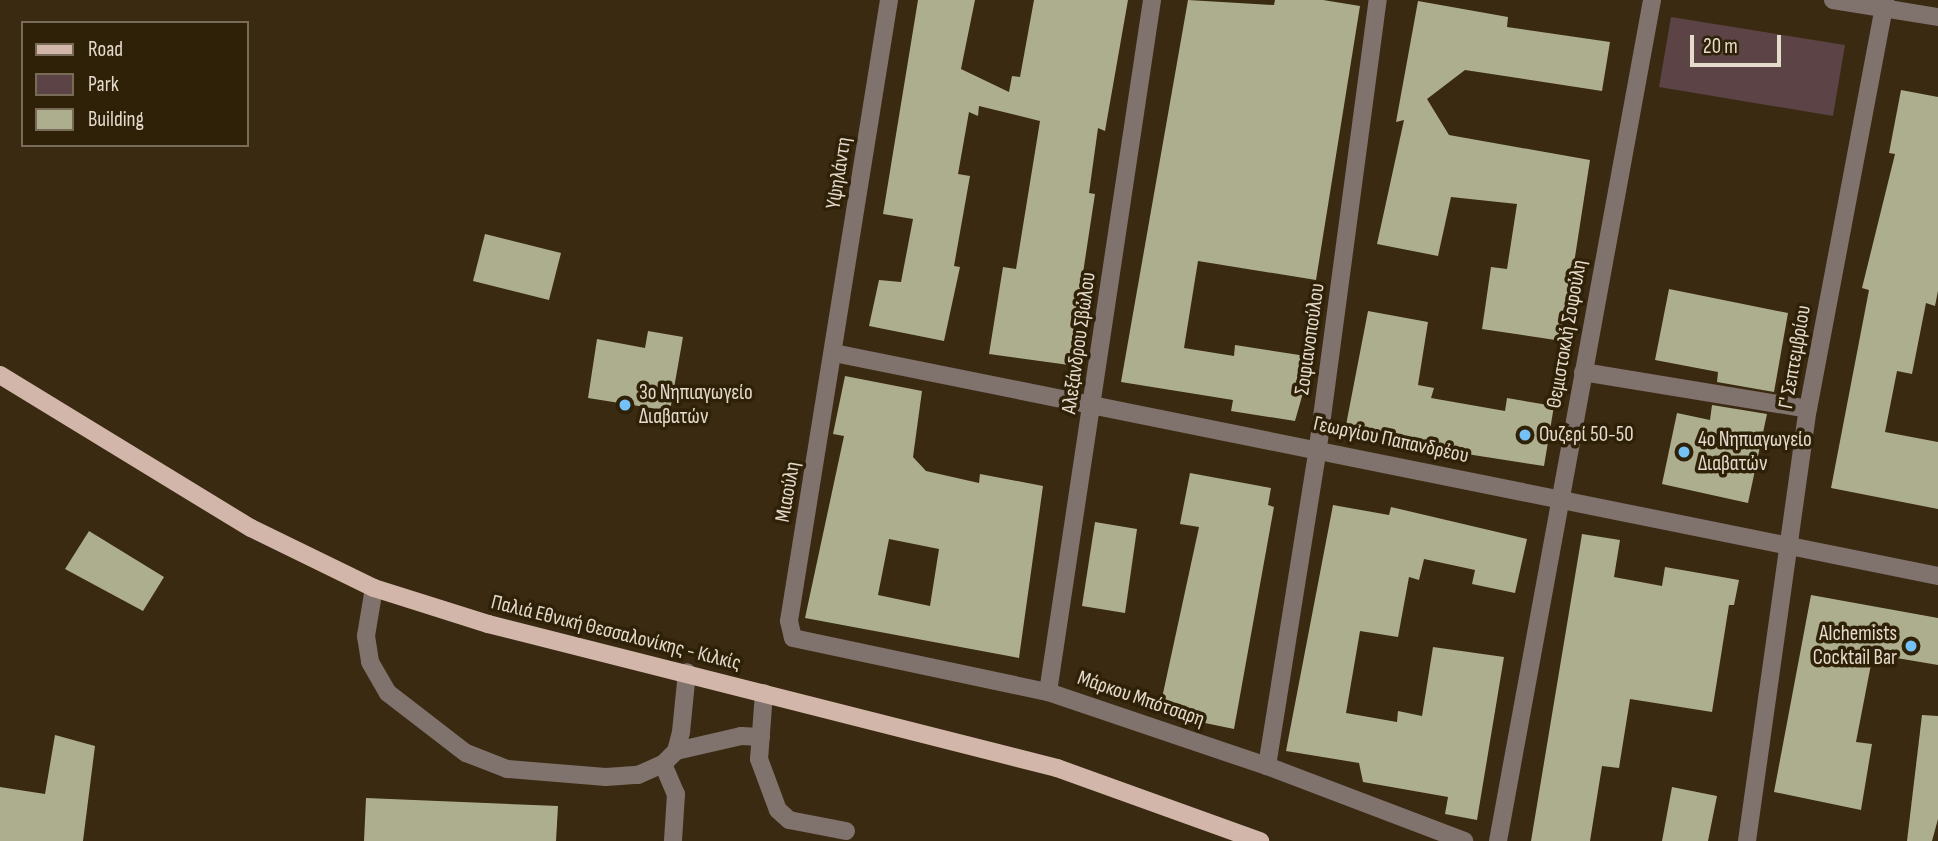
<!DOCTYPE html>
<meta charset="utf-8">
<style>
body{margin:0}
#map{position:relative;width:1938px;height:841px;overflow:hidden;background:#3a2a12;font-family:"Sofia Sans Condensed",sans-serif}
div>[style]{position:absolute}
.green>*{inset:0;background:#5c4345}
.building>*{inset:0;background:#adae8e}
.minor>*{height:18px;margin:-9px;padding:0 9px;transform-origin:9px;border-radius:9px;background:#80726c}
.major>*{height:18px;margin:-9px;padding:0 9px;transform-origin:9px;border-radius:9px;background:#d3b6aa}
.dots>*{width:19px;height:19px;translate:-50% -50%;box-sizing:border-box;border:4px solid #2f2108;border-radius:50%}
span{translate:-50% -50%;white-space:nowrap;text-align:center;line-height:1.15;-webkit-text-stroke:7px #2f2108;paint-order:stroke}
.street-label{font-size:21px;color:#e5dbcd}
.poi-label{font-size:21px;color:#e5dbcd}
.left{translate:0 -50%;text-align:left}
.right{translate:-100% -50%;text-align:right}
.legend{position:absolute;left:21px;top:21px;width:228px;height:126px;box-sizing:border-box;background:#2f2108;border:2px solid #786b57;margin:0;padding:9px 12px;list-style:none;font-size:21px;color:#e5dbcd}
.legend li{display:flex;align-items:center;gap:14px;height:35px}
.legend b{width:35px;border:2px solid #786b57}
.scale{position:absolute;left:1690px;top:35px;width:91px;height:32px;box-sizing:border-box;border:4px solid #e5dbcd;border-top:0;padding-left:9px;font-size:21px;line-height:24px;white-space:nowrap;color:#e5dbcd;-webkit-text-stroke:5px #2f2108;paint-order:stroke}
</style>
<div id="map">
<div class="green">
<div style="clip-path:polygon(1671px 17px,1845px 45px,1833px 116px,1659px 87px)"></div>
</div>
<div class="building">
<div style="clip-path:polygon(918px 0,975px 0,961px 69px,1009px 92px,1012px 76px,1020px 77px,1034px 0,1128px 0,1105px 131px,1098px 128px,1089px 193px,1095px 194px,1069px 365px,989px 354px,1003px 267px,1016px 269px,1040px 121px,979px 106px,978px 116px,969px 112px,958px 174px,970px 176px,954px 266px,960px 267px,944px 341px,869px 326px,879px 280px,901px 282px,913px 219px,883px 214px)"></div>
<div style="clip-path:polygon(1188px 0,1274px 5px,1275px 0,1323px 0,1360px 6px,1316px 280px,1198px 261px,1184px 348px,1234px 356px,1235px 345px,1306px 356px,1303px 374px,1308px 375px,1295px 421px,1231px 411px,1233px 400px,1121px 382px)"></div>
<div style="clip-path:polygon(1418px 1px,1508px 17px,1507px 27px,1610px 42px,1602px 91px,1465px 70px,1427px 99px,1449px 135px,1590px 160px,1562px 341px,1482px 329px,1491px 267px,1507px 269px,1517px 204px,1451px 197px,1438px 256px,1377px 244px,1404px 120px,1396px 122px)"></div>
<div style="clip-path:polygon(1901px 90px,1938px 97px,1938px 291px,1935px 306px,1926px 303px,1912px 374px,1897px 371px,1885px 432px,1938px 442px,1938px 509px,1831px 488px,1869px 290px,1862px 288px,1895px 154px,1889px 153px)"></div>
<div style="clip-path:polygon(485px 234px,561px 253px,549px 300px,473px 281px)"></div>
<div style="clip-path:polygon(1669px 289px,1788px 313px,1774px 392px,1717px 382px,1718px 372px,1655px 360px)"></div>
<div style="clip-path:polygon(1368px 311px,1428px 322px,1418px 385px,1434px 388px,1431px 398px,1505px 411px,1507px 398px,1554px 406px,1544px 466px,1454px 452px,1346px 425px)"></div>
<div style="clip-path:polygon(648px 331px,683px 337px,670px 411px,588px 398px,597px 339px,645px 348px)"></div>
<div style="clip-path:polygon(evenodd,845px 376px,922px 391px,913px 457px,926px 471px,979px 483px,980px 474px,1043px 486px,1019px 658px,805px 618px,844px 436px,833px 434px,845px 376px,889px 539px,939px 549px,930px 606px,878px 595px,889px 539px)"></div>
<div style="clip-path:polygon(1712px 405px,1767px 414px,1748px 503px,1662px 484px,1677px 413px,1710px 420px)"></div>
<div style="clip-path:polygon(1190px 473px,1271px 488px,1268px 505px,1274px 507px,1234px 729px,1176px 717px,1162px 698px,1199px 527px,1180px 524px)"></div>
<div style="clip-path:polygon(1333px 505px,1389px 515px,1391px 507px,1527px 539px,1515px 593px,1472px 584px,1475px 570px,1424px 559px,1419px 580px,1409px 577px,1398px 637px,1360px 631px,1346px 713px,1397px 722px,1398px 711px,1422px 716px,1433px 647px,1504px 657px,1477px 820px,1445px 814px,1448px 797px,1363px 782px,1359px 763px,1286px 751px)"></div>
<div style="clip-path:polygon(1095px 522px,1137px 529px,1125px 613px,1082px 606px)"></div>
<div style="clip-path:polygon(89px 531px,164px 577px,143px 611px,65px 569px)"></div>
<div style="clip-path:polygon(1582px 534px,1620px 540px,1614px 577px,1662px 586px,1665px 567px,1739px 580px,1734px 605px,1729px 605px,1712px 712px,1630px 699px,1619px 768px,1602px 766px,1590px 841px,1531px 841px)"></div>
<div style="clip-path:polygon(1811px 595px,1938px 618px,1938px 665px,1873px 654px,1856px 742px,1872px 744px,1861px 810px,1774px 792px)"></div>
<div style="clip-path:polygon(1922px 715px,1938px 716px,1938px 819px,1932px 841px,1907px 841px)"></div>
<div style="clip-path:polygon(55px 735px,95px 746px,83px 841px,0 841px,0 787px,45px 794px)"></div>
<div style="clip-path:polygon(1672px 787px,1717px 796px,1708px 841px,1662px 841px)"></div>
<div style="clip-path:polygon(366px 798px,558px 806px,556px 841px,364px 841px)"></div>
</div>
<div class="minor">
<div style="left:889px;top:0;width:629px;rotate:99.15deg"></div>
<div style="left:789px;top:621px;width:17px;rotate:77deg"></div>
<div style="left:793px;top:638px;width:261px;rotate:12deg"></div>
<div style="left:1048px;top:692px;width:231px;rotate:18.7deg"></div>
<div style="left:1267px;top:766px;width:211px;rotate:20.8deg"></div>
<div style="left:1833px;top:0;width:106px;rotate:9.2deg"></div>
<div style="left:834px;top:353px;width:1126px;rotate:11.42deg"></div>
<div style="left:1583px;top:372px;width:228px;rotate:9.3deg"></div>
<div style="left:374px;top:588px;width:49px;rotate:99.5deg"></div>
<div style="left:366px;top:636px;width:26px;rotate:81deg"></div>
<div style="left:370px;top:662px;width:36px;rotate:60deg"></div>
<div style="left:388px;top:693px;width:98px;rotate:37.6deg"></div>
<div style="left:466px;top:753px;width:44px;rotate:21.3deg"></div>
<div style="left:507px;top:769px;width:99px;rotate:4.6deg"></div>
<div style="left:606px;top:777px;width:32px;rotate:-4deg"></div>
<div style="left:638px;top:775px;width:27px;rotate:-24deg"></div>
<div style="left:663px;top:764px;width:18px;rotate:-45deg"></div>
<div style="left:676px;top:751px;width:20px;rotate:-75deg"></div>
<div style="left:681px;top:732px;width:60px;rotate:-84.3deg"></div>
<div style="left:1048px;top:692px;width:700px;rotate:-81.45deg"></div>
<div style="left:764px;top:693px;width:66px;rotate:94.3deg"></div>
<div style="left:759px;top:759px;width:54px;rotate:69.6deg"></div>
<div style="left:778px;top:810px;width:15px;rotate:42deg"></div>
<div style="left:789px;top:820px;width:58px;rotate:10.9deg"></div>
<div style="left:676px;top:751px;width:67px;rotate:-13deg"></div>
<div style="left:741px;top:736px;width:20px;rotate:3deg"></div>
<div style="left:663px;top:764px;width:33px;rotate:67deg"></div>
<div style="left:676px;top:794px;width:47px;rotate:93.7deg"></div>
<div style="left:1267px;top:766px;width:323px;rotate:-80.9deg"></div>
<div style="left:1318px;top:447px;width:451px;rotate:-82.4deg"></div>
<div style="left:1498px;top:841px;width:855px;rotate:-79.62deg"></div>
<div style="left:1747px;top:841px;width:436px;rotate:-82deg"></div>
<div style="left:1808px;top:409px;width:416px;rotate:-79.3deg"></div>
</div>
<div class="major">
<div style="left:0;top:375px;width:294px;rotate:31.4deg"></div>
<div style="left:251px;top:528px;width:137px;rotate:26deg"></div>
<div style="left:374px;top:588px;width:120px;rotate:17.5deg"></div>
<div style="left:488px;top:624px;width:587px;rotate:14.2deg"></div>
<div style="left:1057px;top:768px;width:216px;rotate:19.8deg"></div>
</div>
<div class="dots">
<div style="left:625px;top:405px;background:#73c1f5"></div>
<div style="left:1525px;top:435px;background:#73c1f5"></div>
<div style="left:1684px;top:452px;background:#73c1f5"></div>
<div style="left:1911px;top:646px;background:#73c1f5"></div>
</div>
<div class="street-label">
<span style="left:839px;top:173px;rotate:-81deg">Υψηλάντη</span>
<span style="left:1567px;top:334px;rotate:-80deg">Θεμιστοκλή Σοφούλη</span>
<span style="left:1310px;top:339px;rotate:-82deg">Σοφιανοπούλου</span>
<span style="left:1079px;top:343px;rotate:-82deg">Αλεξάνδρου Σβώλου</span>
<span style="left:1795px;top:357px;rotate:-80deg">Γ' Σεπτεμβρίου</span>
<span style="left:1391px;top:440px;rotate:12deg">Γεωργίου Παπανδρέου</span>
<span style="left:788px;top:492px;rotate:-80deg">Μιαούλη</span>
<span style="left:616px;top:633px;rotate:14deg">Παλιά Εθνική Θεσσαλονίκης - Κιλκίς</span>
<span style="left:1141px;top:699px;rotate:19deg">Μάρκου Μπότσαρη</span>
</div>
<div class="poi-label">
<span class="left" style="left:639px;top:405px">3ο Νηπιαγωγείο<br>Διαβατών</span>
<span class="left" style="left:1539px;top:435px">Ουζερί 50-50</span>
<span class="left" style="left:1698px;top:452px">4ο Νηπιαγωγείο<br>Διαβατών</span>
<span class="right" style="left:1897px;top:646px">Alchemists<br>Cocktail Bar</span>
</div>
<ul class="legend">
<li><b style="height:9px;background:#d3b6aa"></b>Road</li>
<li><b style="height:19px;background:#5c4345"></b>Park</li>
<li><b style="height:19px;background:#adae8e"></b>Building</li>
</ul>
<div class="scale">20 m</div>
</div>
